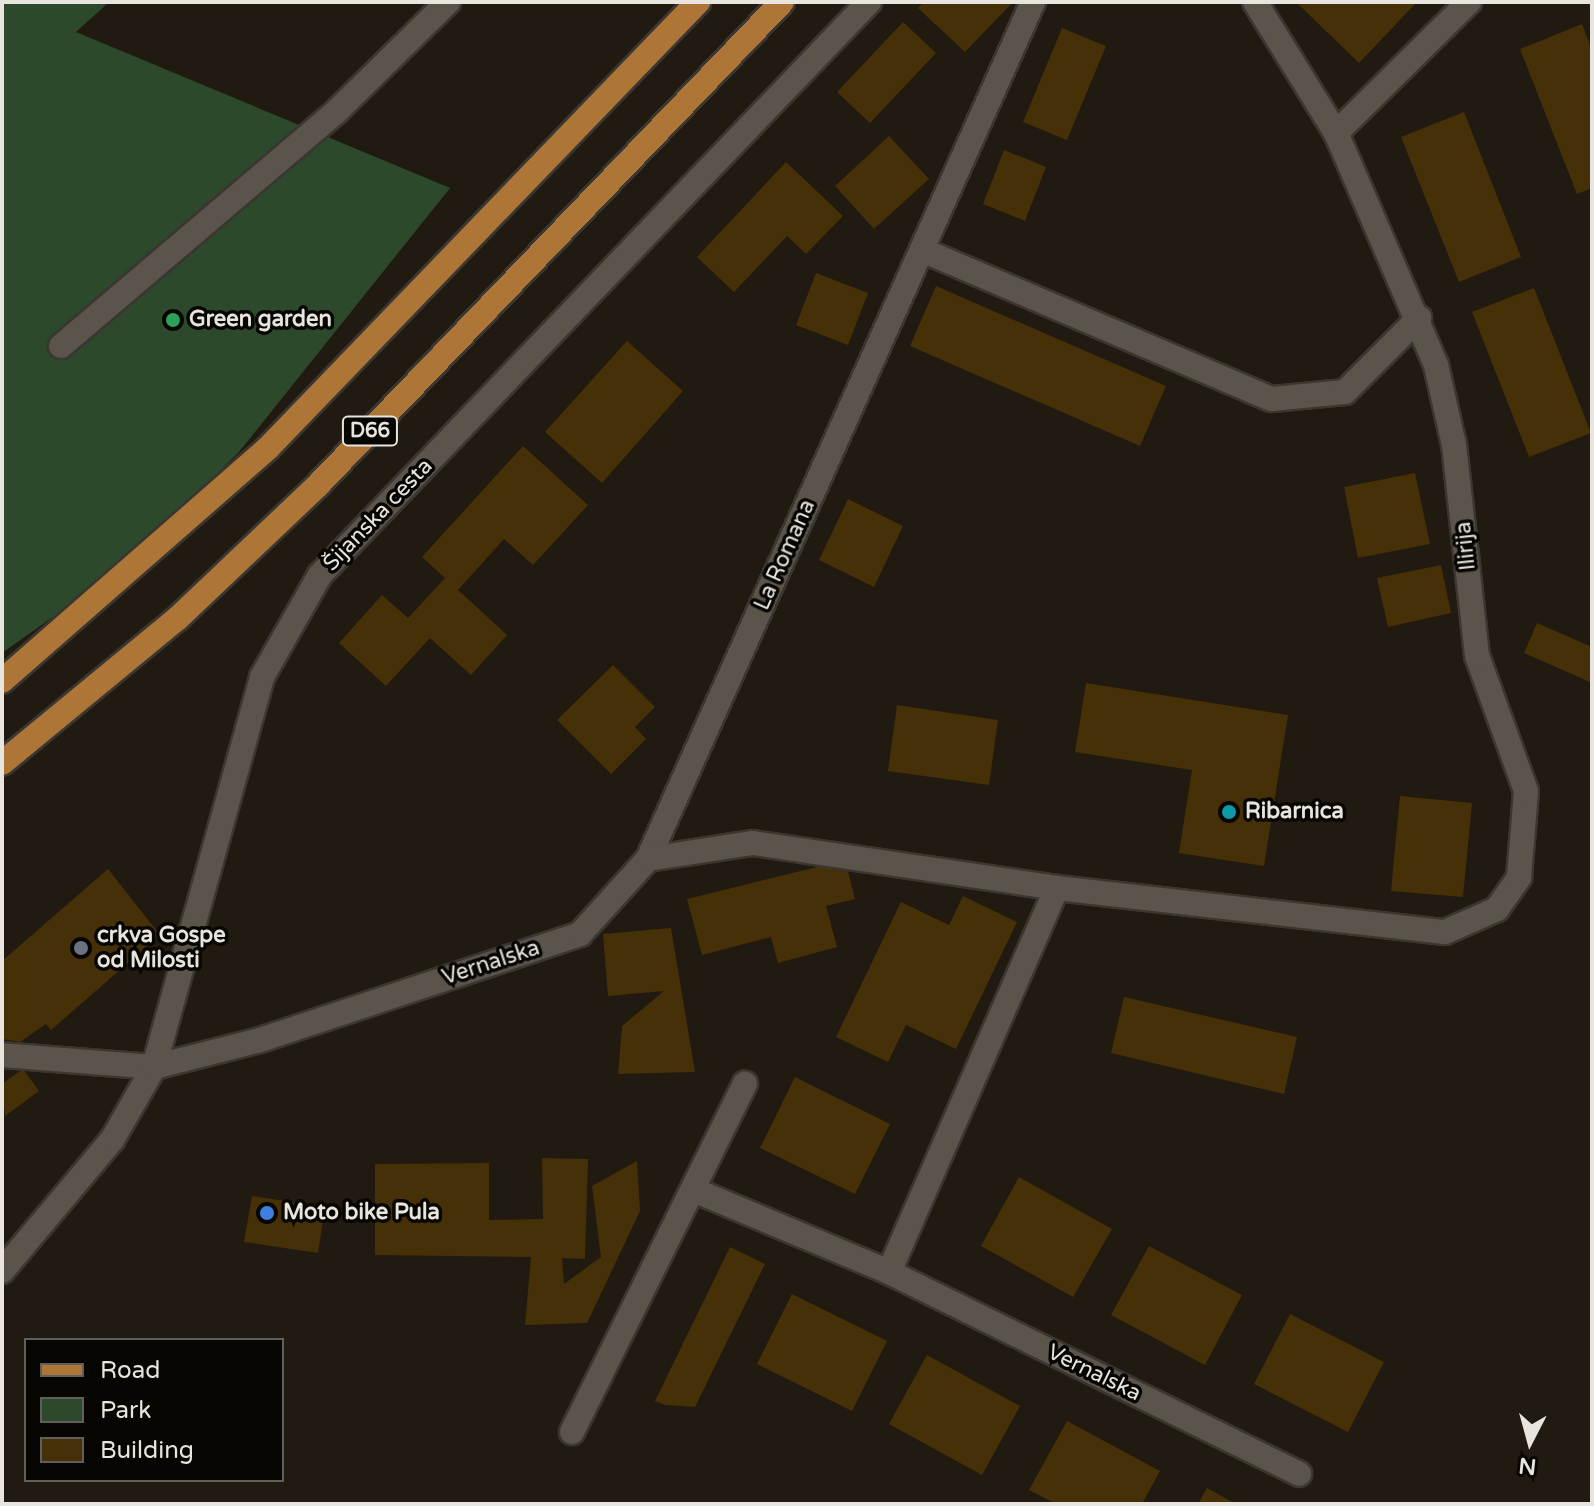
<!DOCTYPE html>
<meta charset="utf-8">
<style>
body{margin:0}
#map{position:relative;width:1594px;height:1506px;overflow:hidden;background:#201a11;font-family:"Varela Round",sans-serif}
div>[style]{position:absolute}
.green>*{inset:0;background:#2d492c}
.building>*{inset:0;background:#463007}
.roads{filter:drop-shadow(2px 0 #3a3632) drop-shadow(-2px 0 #3a3632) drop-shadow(0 2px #3a3632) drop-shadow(0 -2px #3a3632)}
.minor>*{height:24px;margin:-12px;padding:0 12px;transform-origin:12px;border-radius:12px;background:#5b544a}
.major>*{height:24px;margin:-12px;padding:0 12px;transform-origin:12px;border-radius:12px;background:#ae7636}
.dots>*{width:22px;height:22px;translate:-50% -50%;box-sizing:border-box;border:4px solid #070603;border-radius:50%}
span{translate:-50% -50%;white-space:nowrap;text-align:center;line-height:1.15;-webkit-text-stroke:7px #070603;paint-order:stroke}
.shield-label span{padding:2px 6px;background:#070603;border:2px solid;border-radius:6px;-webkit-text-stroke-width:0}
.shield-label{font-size:20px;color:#e8e4de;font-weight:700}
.poi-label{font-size:22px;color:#e8e4de;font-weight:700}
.left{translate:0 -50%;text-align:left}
.street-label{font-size:22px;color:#e8e4de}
.frame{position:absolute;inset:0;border:4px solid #e8e4de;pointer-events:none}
.legend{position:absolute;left:24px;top:1338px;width:260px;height:144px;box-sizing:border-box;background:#070603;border:2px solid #615f5b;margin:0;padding:10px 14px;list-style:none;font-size:24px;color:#e8e4de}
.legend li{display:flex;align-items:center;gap:16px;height:40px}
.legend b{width:40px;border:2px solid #615f5b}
.north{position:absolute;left:1490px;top:1402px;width:80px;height:80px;-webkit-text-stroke:6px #070603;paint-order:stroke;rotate:186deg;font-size:22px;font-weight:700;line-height:32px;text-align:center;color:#e8e4de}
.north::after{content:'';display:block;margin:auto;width:28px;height:36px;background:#e8e4de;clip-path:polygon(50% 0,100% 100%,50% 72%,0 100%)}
</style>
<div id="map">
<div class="green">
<div style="clip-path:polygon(2px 2px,109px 2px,76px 32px,450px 188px,239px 452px,115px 573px,2px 653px)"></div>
</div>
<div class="building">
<div style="clip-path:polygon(924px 2px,1013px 2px,965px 52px,918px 8px)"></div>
<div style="clip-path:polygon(1296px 2px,1417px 2px,1359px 63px)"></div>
<div style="clip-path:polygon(903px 22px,936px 53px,870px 123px,837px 92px)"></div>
<div style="clip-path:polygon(1582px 24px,1592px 50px,1592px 188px,1577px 194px,1520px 49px)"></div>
<div style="clip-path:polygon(1062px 28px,1106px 46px,1067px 140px,1023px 122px)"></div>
<div style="clip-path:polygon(1464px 112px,1521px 257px,1459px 282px,1401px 137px)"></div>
<div style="clip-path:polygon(889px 136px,929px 179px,874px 229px,835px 186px)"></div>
<div style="clip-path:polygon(1004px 150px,1046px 167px,1025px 221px,983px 204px)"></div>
<div style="clip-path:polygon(786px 162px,843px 216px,806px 254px,787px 236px,734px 292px,697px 257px)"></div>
<div style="clip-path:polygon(816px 273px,868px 293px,848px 345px,796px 325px)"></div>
<div style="clip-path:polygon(936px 286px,1166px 386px,1140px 446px,910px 346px)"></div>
<div style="clip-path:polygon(1534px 288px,1591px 433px,1529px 457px,1472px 312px)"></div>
<div style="clip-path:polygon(627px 341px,683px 391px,602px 483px,545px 432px)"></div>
<div style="clip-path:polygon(523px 446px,588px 505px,533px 565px,504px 539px,458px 590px,507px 635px,471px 675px,430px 638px,386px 686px,339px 643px,382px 595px,408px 618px,445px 578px,422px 557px)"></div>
<div style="clip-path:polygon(1415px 473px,1430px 544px,1358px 558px,1344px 487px)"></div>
<div style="clip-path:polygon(848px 499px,903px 526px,874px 587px,819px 560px)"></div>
<div style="clip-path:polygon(1441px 565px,1451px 613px,1388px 627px,1377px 578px)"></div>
<div style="clip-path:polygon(1537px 623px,1592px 647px,1592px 683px,1524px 653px)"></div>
<div style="clip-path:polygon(613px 665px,655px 707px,635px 727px,646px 739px,611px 774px,557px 720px)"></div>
<div style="clip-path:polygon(1086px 683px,1288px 715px,1264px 866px,1179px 853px,1192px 770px,1075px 752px)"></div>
<div style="clip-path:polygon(897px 705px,998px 720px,989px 785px,888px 771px)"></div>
<div style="clip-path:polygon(1400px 796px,1472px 803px,1463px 897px,1391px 891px)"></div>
<div style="clip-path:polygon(845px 860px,855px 899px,826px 906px,837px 947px,778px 963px,771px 937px,702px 955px,687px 899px)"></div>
<div style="clip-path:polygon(108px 869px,160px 935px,51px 1030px,46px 1024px,20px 1042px,2px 1039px,2px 961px)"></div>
<div style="clip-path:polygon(963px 896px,1017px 922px,956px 1049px,906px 1025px,888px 1062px,836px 1037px,901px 902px,949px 925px)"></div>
<div style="clip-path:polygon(671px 928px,695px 1072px,618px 1074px,622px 1026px,664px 991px,608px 996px,603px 934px)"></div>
<div style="clip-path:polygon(1124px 997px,1297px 1037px,1284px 1094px,1111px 1053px)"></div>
<div style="clip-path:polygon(23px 1069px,39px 1091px,5px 1116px,2px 1084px)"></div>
<div style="clip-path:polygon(795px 1077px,890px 1124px,855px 1194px,760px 1148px)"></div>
<div style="clip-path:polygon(542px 1158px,588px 1159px,585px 1259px,562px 1258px,564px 1284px,601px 1257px,592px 1186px,637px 1161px,640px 1211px,587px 1323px,525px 1325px,531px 1257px,375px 1255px,375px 1164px,489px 1163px,489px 1220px,543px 1219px)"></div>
<div style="clip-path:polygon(1019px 1177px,1112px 1229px,1073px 1297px,981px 1246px)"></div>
<div style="clip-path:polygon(252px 1196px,325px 1207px,318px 1253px,244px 1242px)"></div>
<div style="clip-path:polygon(1149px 1246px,1242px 1295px,1205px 1365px,1111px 1315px)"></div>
<div style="clip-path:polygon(730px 1247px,765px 1264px,695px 1407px,665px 1405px,655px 1401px)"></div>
<div style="clip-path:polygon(792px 1294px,887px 1341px,852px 1411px,757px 1364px)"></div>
<div style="clip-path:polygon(1290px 1314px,1384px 1362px,1348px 1432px,1254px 1384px)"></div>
<div style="clip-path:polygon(927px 1355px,1020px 1406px,982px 1475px,889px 1424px)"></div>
<div style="clip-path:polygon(1067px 1421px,1160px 1471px,1142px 1504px,1056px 1504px,1029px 1490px)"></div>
<div style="clip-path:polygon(1207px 1488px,1236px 1504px,1198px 1504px)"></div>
</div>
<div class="roads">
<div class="minor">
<div style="left:1336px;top:133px;width:187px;rotate:-44.6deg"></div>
<div style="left:922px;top:250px;width:380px;rotate:23.1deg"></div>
<div style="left:1272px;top:399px;width:73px;rotate:-5.5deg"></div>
<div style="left:1345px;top:392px;width:105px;rotate:-45deg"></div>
<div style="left:61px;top:346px;width:362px;rotate:-40.4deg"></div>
<div style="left:337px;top:111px;width:156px;rotate:-44.5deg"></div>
<div style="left:648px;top:859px;width:940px;rotate:-65.81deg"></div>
<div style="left:2px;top:1055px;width:152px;rotate:4.5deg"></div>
<div style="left:154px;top:1067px;width:405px;rotate:-74.5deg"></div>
<div style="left:262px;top:677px;width:117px;rotate:-60.4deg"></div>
<div style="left:320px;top:575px;width:794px;rotate:-46.23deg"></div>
<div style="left:694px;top:1190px;width:212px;rotate:22.8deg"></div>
<div style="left:889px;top:1272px;width:457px;rotate:26.2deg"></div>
<div style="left:2px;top:1271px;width:171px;rotate:-50deg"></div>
<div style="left:112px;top:1140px;width:84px;rotate:-60.1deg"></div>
<div style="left:154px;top:1067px;width:109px;rotate:-14.3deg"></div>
<div style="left:260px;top:1040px;width:337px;rotate:-18.3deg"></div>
<div style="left:580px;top:934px;width:101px;rotate:-47.8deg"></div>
<div style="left:648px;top:859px;width:106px;rotate:-8.7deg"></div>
<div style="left:753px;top:843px;width:307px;rotate:8.4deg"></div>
<div style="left:1057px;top:888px;width:390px;rotate:6.5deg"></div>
<div style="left:1445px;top:932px;width:57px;rotate:-23.9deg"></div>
<div style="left:1497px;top:909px;width:39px;rotate:-55deg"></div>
<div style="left:1519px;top:877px;width:86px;rotate:-85.3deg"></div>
<div style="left:1526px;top:791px;width:144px;rotate:-109.9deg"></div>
<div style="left:1477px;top:656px;width:212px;rotate:-96.2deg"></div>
<div style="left:1454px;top:445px;width:82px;rotate:-102.7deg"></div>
<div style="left:1436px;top:365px;width:253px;rotate:-113.3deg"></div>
<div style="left:1336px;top:133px;width:154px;rotate:-121.7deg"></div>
<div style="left:889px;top:1272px;width:419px;rotate:-66.4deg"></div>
<div style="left:572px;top:1432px;width:389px;rotate:-63.6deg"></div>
</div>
<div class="major">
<div style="left:2px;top:681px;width:354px;rotate:-41.2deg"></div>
<div style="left:268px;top:448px;width:620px;rotate:-46.05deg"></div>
<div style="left:2px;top:763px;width:228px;rotate:-39.5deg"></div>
<div style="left:178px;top:618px;width:195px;rotate:-43.5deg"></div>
<div style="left:319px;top:484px;width:668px;rotate:-46.15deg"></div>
</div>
</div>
<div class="dots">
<div style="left:173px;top:320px;background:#2e9e5b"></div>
<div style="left:1229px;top:812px;background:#0f9aa8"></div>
<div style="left:81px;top:948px;background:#6b7280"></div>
<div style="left:267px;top:1213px;background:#3f7fe0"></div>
</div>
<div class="shield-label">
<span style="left:370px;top:431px">D66</span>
</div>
<div class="poi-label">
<span class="left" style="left:189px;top:320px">Green garden</span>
<span class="left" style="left:1245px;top:812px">Ribarnica</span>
<span class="left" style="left:97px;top:948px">crkva Gospe<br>od Milosti</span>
<span class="left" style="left:283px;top:1213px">Moto bike Pula</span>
</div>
<div class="street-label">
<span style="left:378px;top:515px;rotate:-46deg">Šijanska cesta</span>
<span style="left:1466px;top:546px;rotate:-96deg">Ilirija</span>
<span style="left:785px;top:555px;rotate:-66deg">La Romana</span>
<span style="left:491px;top:963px;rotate:-18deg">Vernalska</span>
<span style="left:1094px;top:1373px;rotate:26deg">Vernalska</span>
</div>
<div class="frame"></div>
<ul class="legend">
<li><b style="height:10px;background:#ae7636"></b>Road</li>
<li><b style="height:22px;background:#2d492c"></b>Park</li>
<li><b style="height:22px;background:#463007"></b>Building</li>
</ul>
<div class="north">N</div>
</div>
